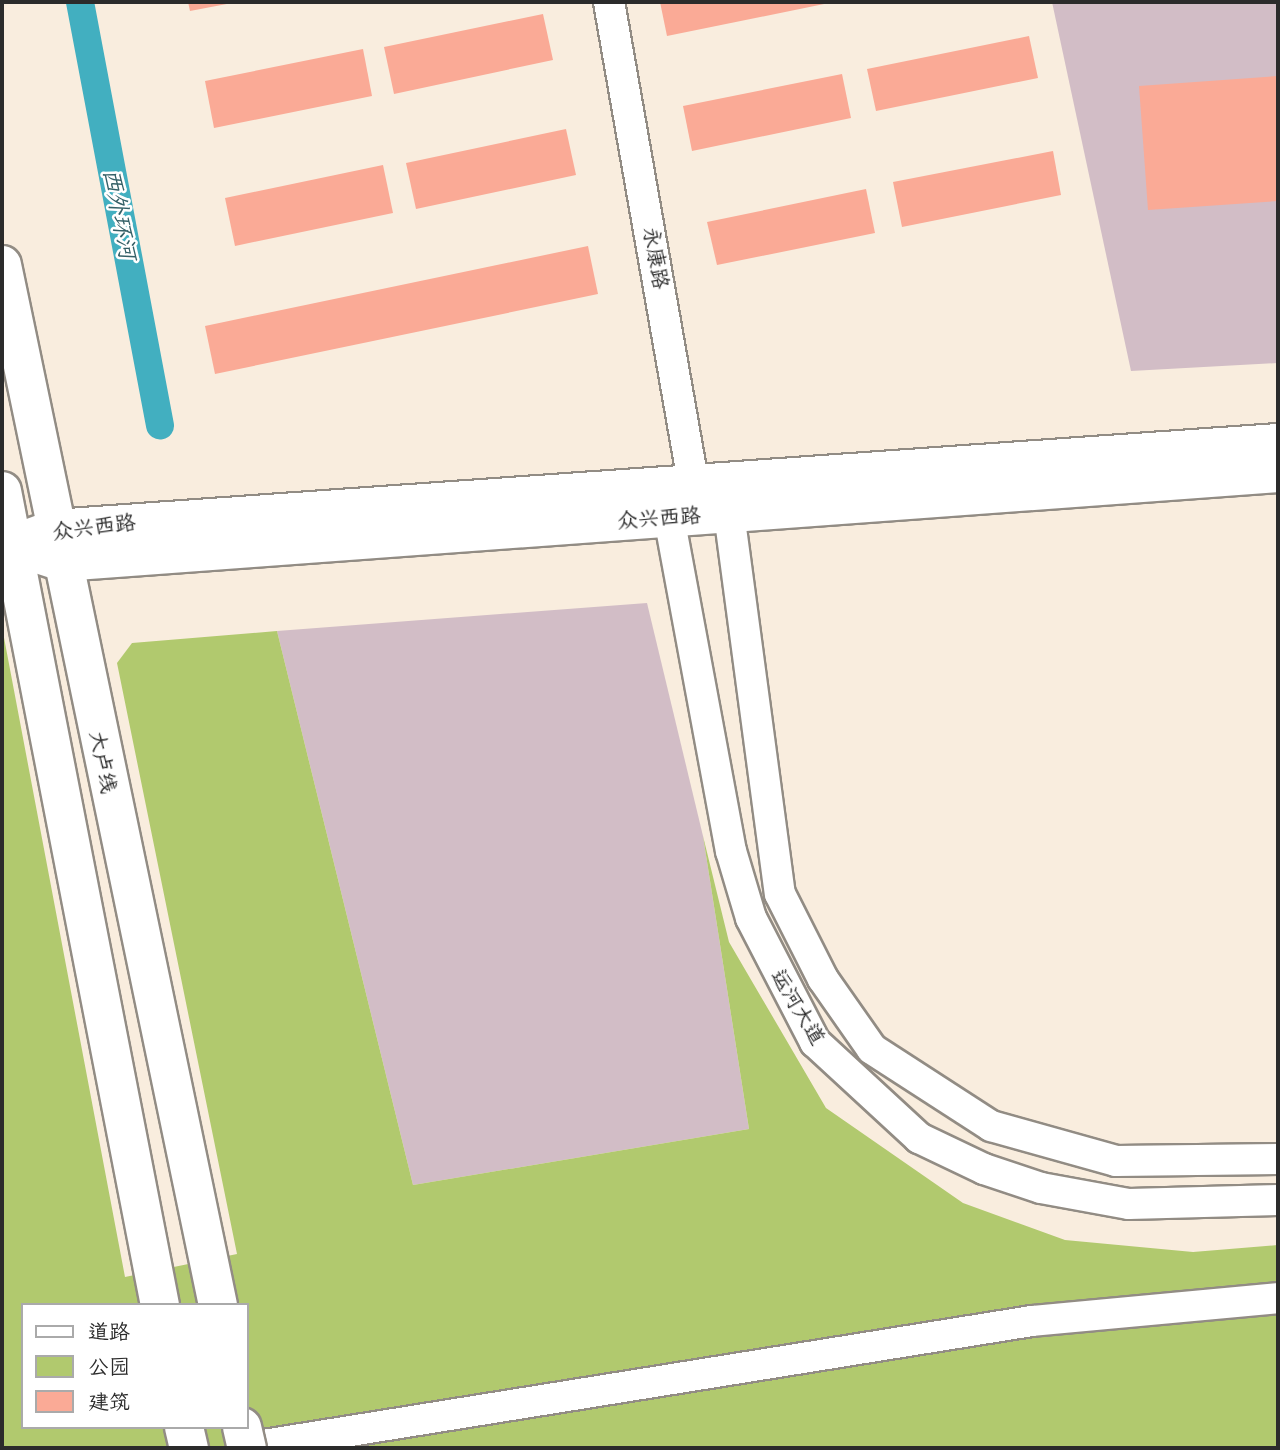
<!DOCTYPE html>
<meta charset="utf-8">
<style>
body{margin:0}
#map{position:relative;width:1280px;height:1450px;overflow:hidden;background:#f9edde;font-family:"Patrick Hand","LXGW WenKai TC",sans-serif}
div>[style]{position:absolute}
.industrial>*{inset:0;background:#d2bdc6}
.green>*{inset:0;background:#b1c96e}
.canal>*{height:28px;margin:-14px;padding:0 14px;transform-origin:14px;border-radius:14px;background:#42afc0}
.building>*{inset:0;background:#faaa96}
.roads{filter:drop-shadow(2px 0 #928c84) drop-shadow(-2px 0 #928c84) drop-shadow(0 2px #928c84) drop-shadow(0 -2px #928c84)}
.minor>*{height:30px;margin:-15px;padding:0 15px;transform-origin:15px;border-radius:15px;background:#fff}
.major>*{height:37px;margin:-18.5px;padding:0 18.5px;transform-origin:18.5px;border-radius:18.5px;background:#fff}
.highway>*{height:38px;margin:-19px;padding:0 19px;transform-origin:19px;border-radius:19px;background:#fff}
.bridges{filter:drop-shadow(2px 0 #928c84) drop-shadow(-2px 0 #928c84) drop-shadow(0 2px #928c84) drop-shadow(0 -2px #928c84)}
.highway-bridge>*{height:38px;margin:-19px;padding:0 19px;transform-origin:19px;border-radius:19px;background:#fff}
span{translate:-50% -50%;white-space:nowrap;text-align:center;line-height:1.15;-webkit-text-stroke:5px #fff;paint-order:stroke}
.street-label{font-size:21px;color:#2b2b2b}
.water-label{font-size:23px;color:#346067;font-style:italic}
.frame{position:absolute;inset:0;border:4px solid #2b2b2b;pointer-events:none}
.legend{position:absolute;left:21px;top:1303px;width:228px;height:126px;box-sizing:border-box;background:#fff;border:2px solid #aaa;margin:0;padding:9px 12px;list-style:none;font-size:21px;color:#2b2b2b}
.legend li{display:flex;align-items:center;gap:14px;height:35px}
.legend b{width:35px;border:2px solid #aaa}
</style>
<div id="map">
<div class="industrial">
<div style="clip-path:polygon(1052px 2px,1278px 2px,1278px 363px,1131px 371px)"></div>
<div style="clip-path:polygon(647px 603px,703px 836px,749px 1129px,413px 1185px,277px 631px)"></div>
</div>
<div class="green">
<div style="clip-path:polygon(evenodd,2px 627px,125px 1277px,237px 1254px,117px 663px,132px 643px,277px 631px,413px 1185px,749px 1129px,703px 836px,729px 942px,826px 1108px,963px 1203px,1065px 1240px,1193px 1252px,1278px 1245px,1278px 1448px,2px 1448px,2px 627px,23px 1305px,247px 1305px,247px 1427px,23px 1427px,23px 1305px)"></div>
</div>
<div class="canal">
<div style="left:80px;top:2px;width:431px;rotate:79.3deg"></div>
</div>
<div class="building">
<div style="clip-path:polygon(188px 2px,232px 2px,232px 3px,190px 11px)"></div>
<div style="clip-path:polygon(660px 2px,829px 2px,829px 3px,667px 36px)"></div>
<div style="clip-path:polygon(543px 14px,553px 60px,394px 94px,384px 47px)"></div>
<div style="clip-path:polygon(1029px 36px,1038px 78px,876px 111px,867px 69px)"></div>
<div style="clip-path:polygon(363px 49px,372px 96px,214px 128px,205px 81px)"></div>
<div style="clip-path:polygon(842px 74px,851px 118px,692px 151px,683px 106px)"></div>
<div style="clip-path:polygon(1278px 76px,1278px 201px,1148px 210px,1139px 86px)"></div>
<div style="clip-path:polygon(566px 129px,576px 175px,416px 209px,406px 163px)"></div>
<div style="clip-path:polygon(1053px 151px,1061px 195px,902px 227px,893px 182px)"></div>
<div style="clip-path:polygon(383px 165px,393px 213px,235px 246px,225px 198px)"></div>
<div style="clip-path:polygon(866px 189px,875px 233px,717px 265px,707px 222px)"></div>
<div style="clip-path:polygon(588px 246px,598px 294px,215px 374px,205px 326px)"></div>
</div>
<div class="roads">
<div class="minor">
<div style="left:609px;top:2px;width:510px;rotate:80.06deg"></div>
<div style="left:729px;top:513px;width:384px;rotate:82.4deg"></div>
<div style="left:780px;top:894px;width:95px;rotate:63.2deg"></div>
<div style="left:823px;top:979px;width:85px;rotate:55deg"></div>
<div style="left:872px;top:1049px;width:142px;rotate:32.9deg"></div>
<div style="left:991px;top:1126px;width:130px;rotate:15.6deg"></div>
<div style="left:1116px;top:1161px;width:162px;rotate:-0.7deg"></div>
<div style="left:669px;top:517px;width:340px;rotate:79.5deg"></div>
<div style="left:731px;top:851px;width:70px;rotate:73.4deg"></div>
<div style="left:751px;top:918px;width:140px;rotate:62.7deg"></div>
<div style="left:815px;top:1042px;width:142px;rotate:42.7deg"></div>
<div style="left:919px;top:1138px;width:72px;rotate:25.5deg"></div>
<div style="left:984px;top:1169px;width:60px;rotate:18.4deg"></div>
<div style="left:1041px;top:1188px;width:89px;rotate:10.3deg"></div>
<div style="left:1129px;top:1204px;width:149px;rotate:-1.5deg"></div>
<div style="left:245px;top:1448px;width:797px;rotate:-9.17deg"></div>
<div style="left:1032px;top:1321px;width:247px;rotate:-5.3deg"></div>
</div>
<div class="major">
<div style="left:2px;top:547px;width:55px;rotate:-20.1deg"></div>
<div style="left:54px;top:528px;width:1227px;rotate:-4.02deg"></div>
<div style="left:34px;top:553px;width:28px;rotate:18deg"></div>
<div style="left:61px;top:562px;width:1220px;rotate:-4.18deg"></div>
</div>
<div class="highway">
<div style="left:2px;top:265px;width:1062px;rotate:78.27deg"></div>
<div style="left:2px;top:491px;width:829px;rotate:79.02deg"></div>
<div style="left:184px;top:1427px;width:22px;rotate:77deg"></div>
</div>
</div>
<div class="bridges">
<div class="highway-bridge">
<div style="left:242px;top:1427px;width:22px;rotate:77deg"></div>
</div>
</div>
<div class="street-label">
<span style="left:656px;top:258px;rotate:80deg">永康路</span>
<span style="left:659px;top:518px;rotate:-4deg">众兴西路</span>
<span style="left:94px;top:527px;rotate:-7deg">众兴西路</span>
<span style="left:103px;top:762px;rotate:78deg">大卢线</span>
<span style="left:798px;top:1007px;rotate:59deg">运河大道</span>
</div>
<div class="water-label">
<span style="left:120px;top:214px;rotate:79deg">西外环河</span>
</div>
<div class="frame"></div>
<ul class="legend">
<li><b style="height:9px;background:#fff"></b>道路</li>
<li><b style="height:19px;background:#b1c96e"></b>公园</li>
<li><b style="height:19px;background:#faaa96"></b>建筑</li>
</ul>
</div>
